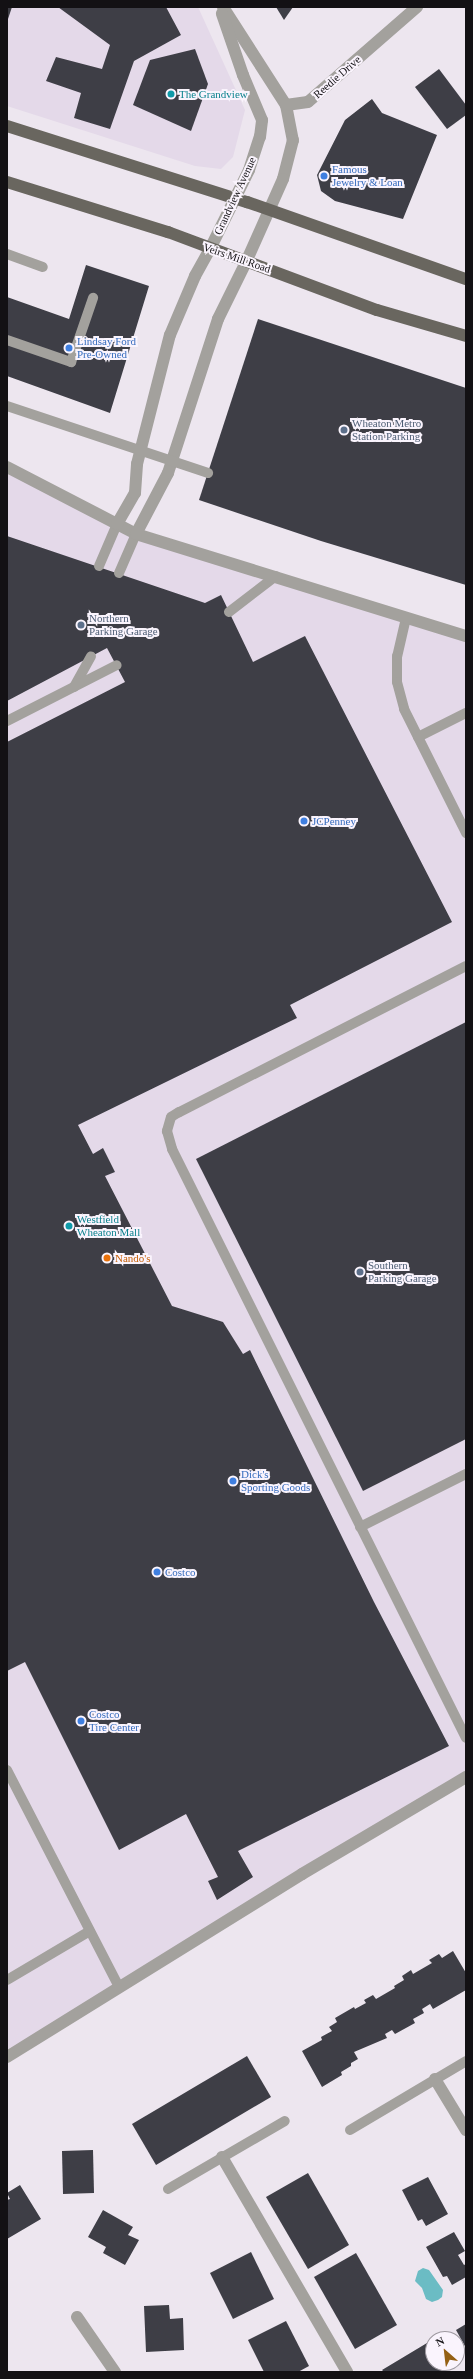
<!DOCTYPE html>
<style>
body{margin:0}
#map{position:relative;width:473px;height:2379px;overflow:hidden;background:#ede6ef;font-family:Georgia,serif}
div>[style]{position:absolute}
.built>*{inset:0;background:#e4d9e9}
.water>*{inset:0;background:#6bbcc4}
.building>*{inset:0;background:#3e3e46}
.service>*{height:10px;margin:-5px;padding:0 5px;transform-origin:5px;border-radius:5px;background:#a3a19d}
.minor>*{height:12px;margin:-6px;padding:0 6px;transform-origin:6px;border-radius:6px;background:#a3a19d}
.tertiary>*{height:12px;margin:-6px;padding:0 6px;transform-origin:6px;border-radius:6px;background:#a3a19d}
.primary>*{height:12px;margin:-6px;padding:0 6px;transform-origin:6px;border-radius:6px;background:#69665f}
.service-bridge>*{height:10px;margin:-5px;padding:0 5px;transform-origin:5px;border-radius:5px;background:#a3a19d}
.dots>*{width:11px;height:11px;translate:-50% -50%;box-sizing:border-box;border:2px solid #faf4fd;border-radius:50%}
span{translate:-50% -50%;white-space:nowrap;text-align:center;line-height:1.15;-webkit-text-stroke:4px #faf4fd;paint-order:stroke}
.street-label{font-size:11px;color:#131114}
.culture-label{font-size:11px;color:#0d838f}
.left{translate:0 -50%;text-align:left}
.shop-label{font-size:11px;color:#366cbe}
.service-label{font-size:11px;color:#4e5e75}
.food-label{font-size:11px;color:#c56008}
.frame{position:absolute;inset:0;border:8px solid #131114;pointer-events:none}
.north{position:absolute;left:425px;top:2331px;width:40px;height:40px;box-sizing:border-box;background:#faf4fd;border:1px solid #9e99a0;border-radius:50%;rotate:332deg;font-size:11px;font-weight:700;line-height:16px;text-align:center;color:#131114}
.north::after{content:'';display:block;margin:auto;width:14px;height:18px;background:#946014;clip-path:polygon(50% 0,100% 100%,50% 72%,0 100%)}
</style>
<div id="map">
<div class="built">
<div style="clip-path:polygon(7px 7px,198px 7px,245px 110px,233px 157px,221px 169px,195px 166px,7px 106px)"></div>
<div style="clip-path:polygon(7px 467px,136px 534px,466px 636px,466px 1777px,7px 2057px)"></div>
</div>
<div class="water">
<div style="clip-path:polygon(423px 2268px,429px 2270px,443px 2290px,442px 2297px,438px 2300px,432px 2302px,426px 2299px,422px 2288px,415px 2281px,418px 2271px)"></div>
</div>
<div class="building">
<div style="clip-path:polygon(7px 7px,12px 7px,7px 22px)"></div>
<div style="clip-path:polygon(58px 7px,166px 7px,181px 35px,134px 61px,110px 129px,74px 118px,81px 93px,46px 81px,56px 57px,102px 69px,110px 45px)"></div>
<div style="clip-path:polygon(276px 7px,293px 7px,284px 20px)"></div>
<div style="clip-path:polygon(195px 49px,208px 84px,191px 131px,133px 105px,150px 60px)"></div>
<div style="clip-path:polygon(439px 69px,466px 105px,466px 115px,447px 129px,415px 87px)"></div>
<div style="clip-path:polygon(372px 99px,382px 113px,437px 135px,403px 219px,335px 201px,321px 191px,317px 175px,345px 120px)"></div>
<div style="clip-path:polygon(86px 265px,149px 286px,110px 413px,7px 376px,7px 297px,69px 319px)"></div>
<div style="clip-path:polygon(258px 319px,466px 388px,466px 585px,321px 541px,199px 500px)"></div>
<div style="clip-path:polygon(7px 536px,205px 603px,221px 595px,253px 662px,305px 636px,452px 922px,290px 1005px,297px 1018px,78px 1125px,93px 1154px,103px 1148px,115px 1172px,105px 1176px,172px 1306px,223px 1322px,243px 1354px,250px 1350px,374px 1602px,449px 1746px,238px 1851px,253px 1877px,217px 1900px,208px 1881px,218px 1877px,186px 1814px,119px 1850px,25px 1662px,7px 1671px,7px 742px,125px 682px,107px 648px,7px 701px)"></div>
<div style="clip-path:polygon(466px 1022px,466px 1439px,363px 1491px,196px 1159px)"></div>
<div style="clip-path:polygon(453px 1951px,466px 1973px,466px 1990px,433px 2009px,430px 2004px,422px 2009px,424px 2013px,413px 2019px,415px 2023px,395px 2034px,392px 2030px,385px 2034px,387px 2038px,354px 2052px,358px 2059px,351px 2063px,351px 2066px,341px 2072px,342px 2075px,322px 2087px,302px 2051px,322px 2040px,321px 2037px,332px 2031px,329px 2027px,337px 2022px,335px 2018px,354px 2007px,355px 2009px,366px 2003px,364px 2000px,373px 1995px,376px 1999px,395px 1988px,394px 1986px,404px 1980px,402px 1976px,411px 1970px,413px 1974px,432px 1963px,429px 1960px,439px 1954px,442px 1958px)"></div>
<div style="clip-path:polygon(247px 2056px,271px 2097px,156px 2165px,132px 2124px)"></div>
<div style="clip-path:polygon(93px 2150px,94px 2193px,63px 2194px,62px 2151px)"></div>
<div style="clip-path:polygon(308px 2173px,349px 2245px,308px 2269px,266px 2197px)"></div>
<div style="clip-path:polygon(428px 2177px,448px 2214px,426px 2226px,422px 2219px,418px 2221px,402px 2190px)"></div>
<div style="clip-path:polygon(20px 2185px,41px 2219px,7px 2239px,7px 2200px,10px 2199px,7px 2193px)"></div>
<div style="clip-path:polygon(103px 2210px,133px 2227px,128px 2235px,139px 2240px,125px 2265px,103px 2253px,106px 2247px,88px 2237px)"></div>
<div style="clip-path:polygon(454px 2232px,465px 2251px,458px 2255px,464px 2265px,466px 2264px,466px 2277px,452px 2285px,447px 2276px,443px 2277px,426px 2247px)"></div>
<div style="clip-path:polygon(251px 2252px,274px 2299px,233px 2319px,210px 2273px)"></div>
<div style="clip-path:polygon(356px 2253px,397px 2325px,355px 2349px,314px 2277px)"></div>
<div style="clip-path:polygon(169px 2305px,170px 2319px,183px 2318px,184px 2350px,146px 2352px,144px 2306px)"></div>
<div style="clip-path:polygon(286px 2321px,309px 2366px,298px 2372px,264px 2372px,248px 2340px)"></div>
<div style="clip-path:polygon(466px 2324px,466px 2348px,456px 2330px)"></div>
<div style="clip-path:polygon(427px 2343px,433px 2353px,433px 2363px,439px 2363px,444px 2372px,384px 2372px,382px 2370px)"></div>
</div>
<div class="service">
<div style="left:7px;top:254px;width:38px;rotate:20deg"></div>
<div style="left:7px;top:340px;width:68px;rotate:19deg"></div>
<div style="left:71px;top:362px;width:68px;rotate:-71deg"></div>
<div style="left:99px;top:566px;width:46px;rotate:-66.8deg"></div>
<div style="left:119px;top:573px;width:43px;rotate:-66.4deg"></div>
<div style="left:229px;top:612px;width:59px;rotate:-37.5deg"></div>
<div style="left:406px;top:618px;width:39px;rotate:103deg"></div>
<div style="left:397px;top:656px;width:26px;rotate:90deg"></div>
<div style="left:397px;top:682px;width:28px;rotate:75deg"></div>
<div style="left:404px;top:709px;width:139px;rotate:63.4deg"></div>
<div style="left:74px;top:687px;width:35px;rotate:-61deg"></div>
<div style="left:7px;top:721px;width:123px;rotate:-27deg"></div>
<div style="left:418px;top:737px;width:54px;rotate:-26.6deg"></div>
<div style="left:466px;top:966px;width:322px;rotate:153deg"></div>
<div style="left:179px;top:1112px;width:9px;rotate:148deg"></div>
<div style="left:171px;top:1117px;width:15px;rotate:106deg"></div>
<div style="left:167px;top:1131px;width:19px;rotate:74deg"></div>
<div style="left:172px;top:1149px;width:658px;rotate:63.47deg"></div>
<div style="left:360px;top:1527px;width:119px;rotate:-26.6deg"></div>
<div style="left:7px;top:1770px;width:244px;rotate:62.7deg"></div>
<div style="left:7px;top:1980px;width:96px;rotate:-30.6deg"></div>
<div style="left:350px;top:2130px;width:135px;rotate:-30.7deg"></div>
<div style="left:168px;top:2189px;width:135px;rotate:-30.2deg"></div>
</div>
<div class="minor">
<div style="left:7px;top:467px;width:145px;rotate:27.4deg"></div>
<div style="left:136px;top:534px;width:345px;rotate:17.2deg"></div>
<div style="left:117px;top:524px;width:36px;rotate:-60deg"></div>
<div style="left:135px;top:493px;width:29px;rotate:-86deg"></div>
<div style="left:137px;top:464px;width:133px;rotate:-75.7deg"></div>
<div style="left:170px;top:335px;width:64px;rotate:-67deg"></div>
<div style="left:195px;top:276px;width:31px;rotate:-61deg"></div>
<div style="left:136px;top:534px;width:69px;rotate:-62.3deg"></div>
<div style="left:168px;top:473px;width:162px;rotate:-72deg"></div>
<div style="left:218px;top:319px;width:64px;rotate:-63.8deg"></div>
<div style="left:7px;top:2057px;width:347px;rotate:-31.8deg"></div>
<div style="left:302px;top:1874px;width:191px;rotate:-30.6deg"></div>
<div style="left:435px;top:2079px;width:60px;rotate:58.7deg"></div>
<div style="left:222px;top:2157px;width:249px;rotate:59.8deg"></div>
<div style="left:77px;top:2317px;width:67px;rotate:55.4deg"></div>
</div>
<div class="tertiary">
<div style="left:223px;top:7px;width:117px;rotate:57.3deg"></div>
<div style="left:286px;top:105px;width:36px;rotate:79deg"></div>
<div style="left:293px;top:140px;width:40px;rotate:104.4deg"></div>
<div style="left:283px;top:179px;width:91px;rotate:114deg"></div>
<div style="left:286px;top:105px;width:22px;rotate:-8deg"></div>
<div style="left:308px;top:102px;width:145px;rotate:-41.1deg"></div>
<div style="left:210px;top:249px;width:88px;rotate:-63.7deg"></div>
<div style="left:249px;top:170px;width:35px;rotate:-72deg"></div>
<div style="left:260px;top:137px;width:17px;rotate:-83deg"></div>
<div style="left:262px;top:120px;width:49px;rotate:-112.9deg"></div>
<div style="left:243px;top:75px;width:65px;rotate:-109deg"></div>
</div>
<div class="primary">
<div style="left:7px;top:126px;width:252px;rotate:17.6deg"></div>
<div style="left:247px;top:202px;width:232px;rotate:19.4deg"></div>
<div style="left:7px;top:182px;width:169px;rotate:17.3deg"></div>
<div style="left:168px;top:232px;width:223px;rotate:20.5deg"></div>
<div style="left:377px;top:310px;width:93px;rotate:16.3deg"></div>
</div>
<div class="service-bridge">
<div style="left:7px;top:406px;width:212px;rotate:18.4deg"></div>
</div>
<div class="dots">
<div style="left:171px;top:94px;background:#0f9aa8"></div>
<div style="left:324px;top:176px;background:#3f7fe0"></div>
<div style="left:69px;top:348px;background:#3f7fe0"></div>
<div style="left:344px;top:430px;background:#5c6f8a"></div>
<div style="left:81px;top:625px;background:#5c6f8a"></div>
<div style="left:304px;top:821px;background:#3f7fe0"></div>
<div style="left:69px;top:1226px;background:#0f9aa8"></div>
<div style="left:107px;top:1258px;background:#e8710a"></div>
<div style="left:360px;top:1272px;background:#5c6f8a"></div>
<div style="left:233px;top:1481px;background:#3f7fe0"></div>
<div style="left:157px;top:1572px;background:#3f7fe0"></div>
<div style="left:81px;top:1721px;background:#3f7fe0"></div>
</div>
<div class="street-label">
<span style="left:337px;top:77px;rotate:-41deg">Reedie Drive</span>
<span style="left:235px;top:196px;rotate:-65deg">Grandview Avenue</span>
<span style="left:237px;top:258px;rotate:19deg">Veirs Mill Road</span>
</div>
<div class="culture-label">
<span class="left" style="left:179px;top:94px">The Grandview</span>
<span class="left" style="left:77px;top:1226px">Westfield<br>Wheaton Mall</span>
</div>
<div class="shop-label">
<span class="left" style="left:332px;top:176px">Famous<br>Jewelry &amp; Loan</span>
<span class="left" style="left:77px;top:348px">Lindsay Ford<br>Pre-Owned</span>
<span class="left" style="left:312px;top:821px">JCPenney</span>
<span class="left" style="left:241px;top:1481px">Dick's<br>Sporting Goods</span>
<span class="left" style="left:165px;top:1572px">Costco</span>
<span class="left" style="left:89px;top:1721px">Costco<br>Tire Center</span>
</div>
<div class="service-label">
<span class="left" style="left:352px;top:430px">Wheaton Metro<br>Station Parking</span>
<span class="left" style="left:89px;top:625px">Northern<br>Parking Garage</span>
<span class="left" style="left:368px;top:1272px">Southern<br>Parking Garage</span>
</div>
<div class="food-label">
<span class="left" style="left:115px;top:1258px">Nando's</span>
</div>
<div class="frame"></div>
<div class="north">N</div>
</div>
